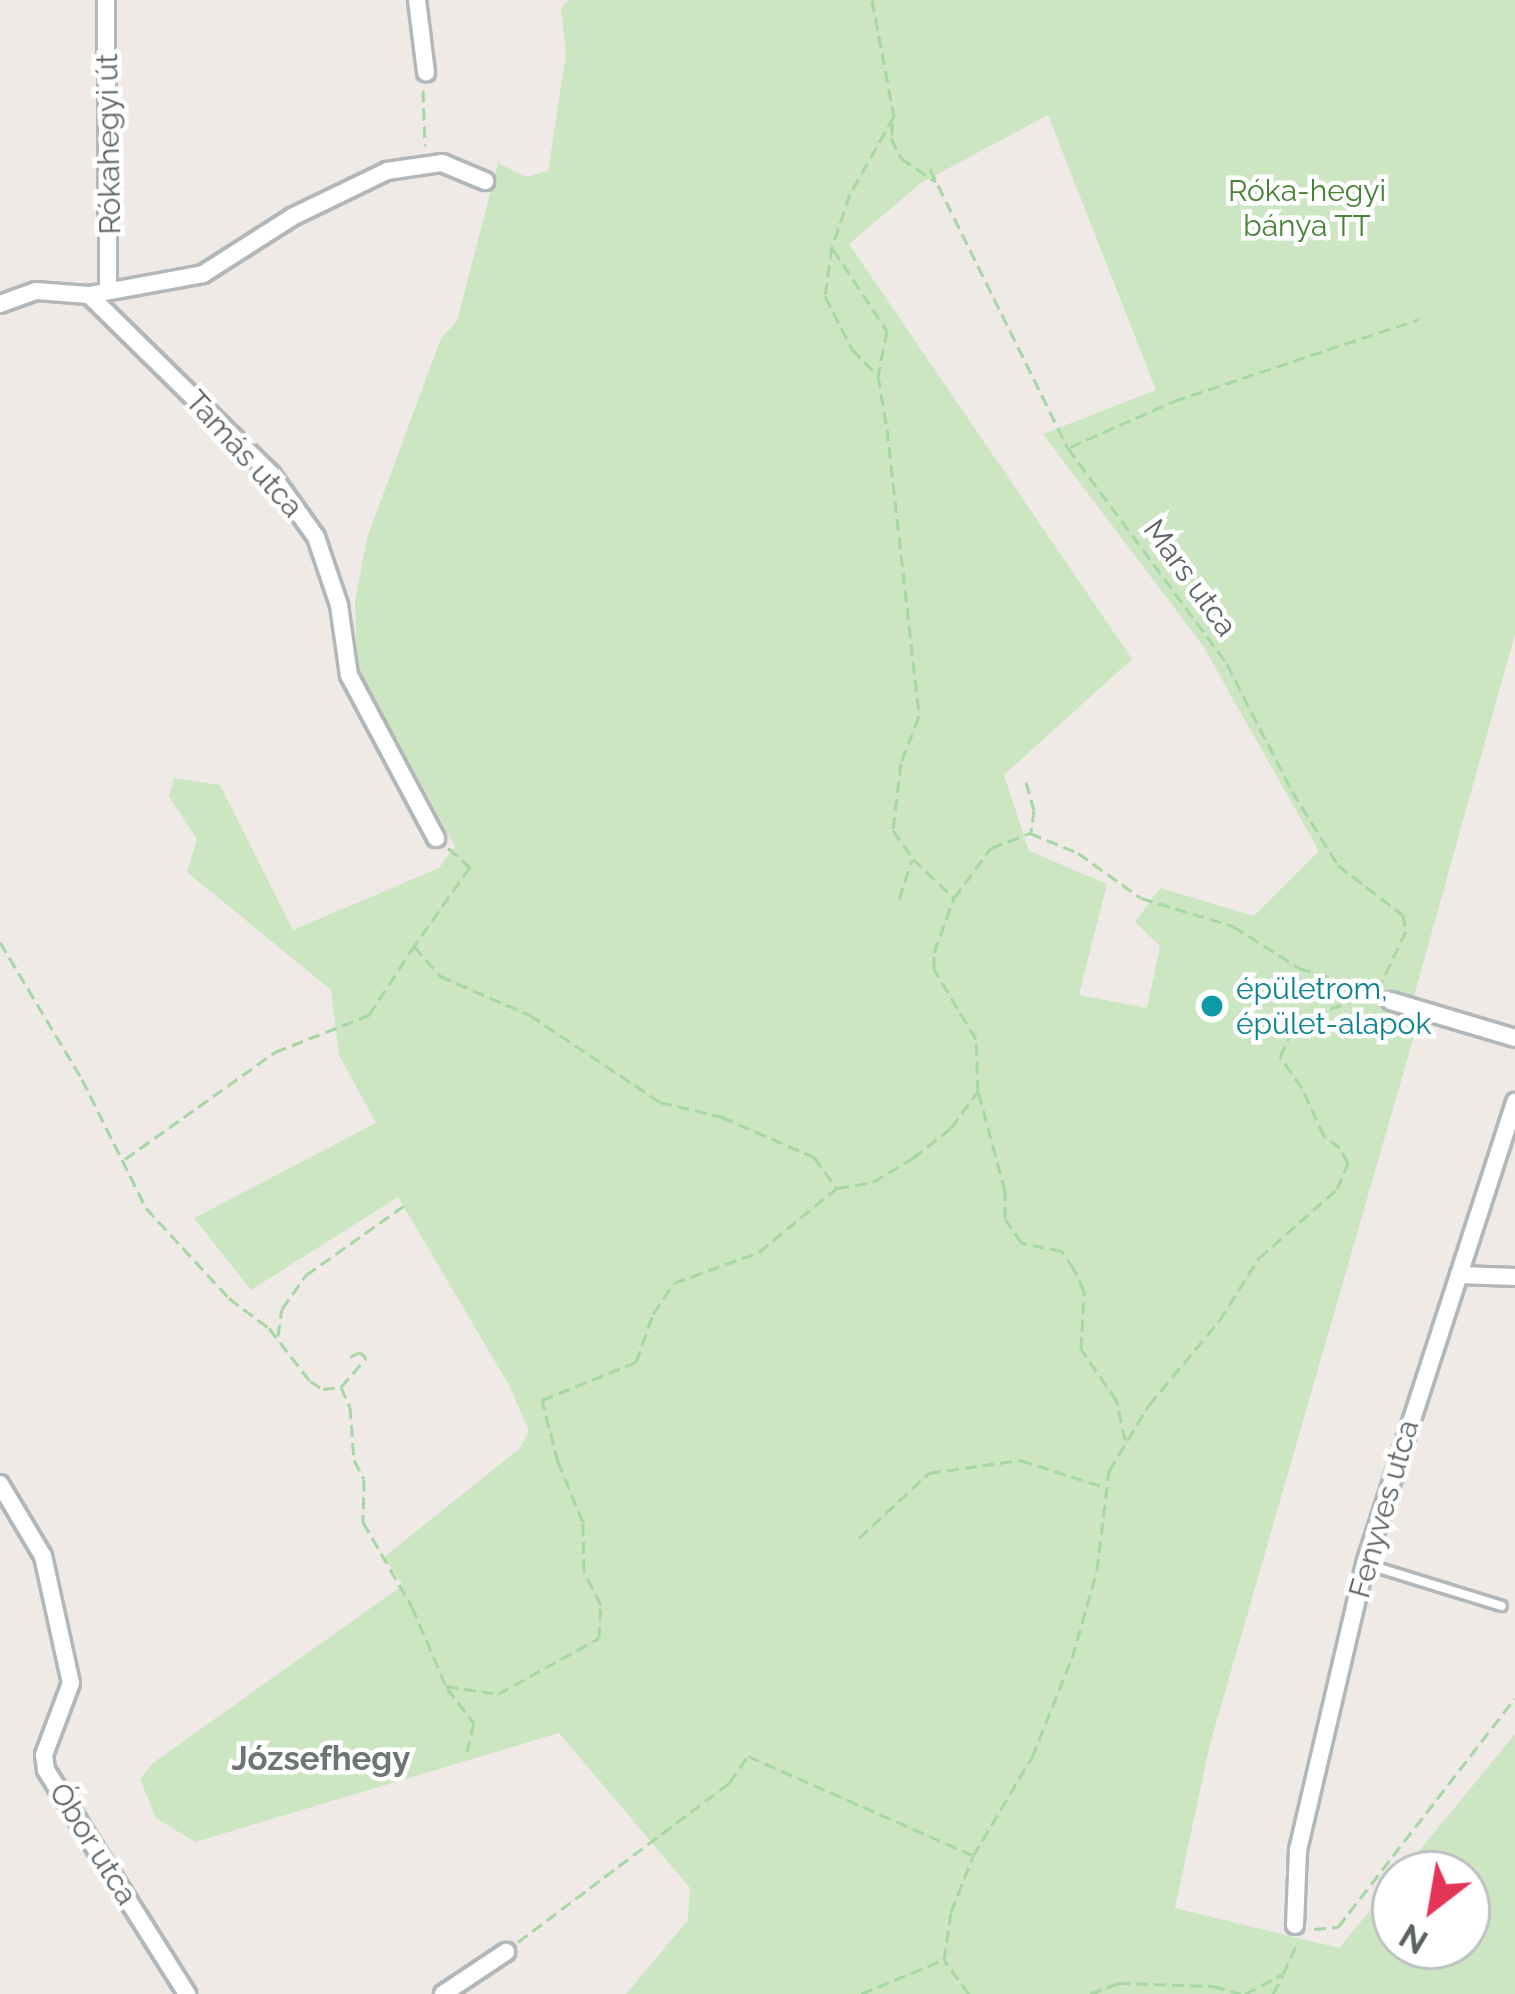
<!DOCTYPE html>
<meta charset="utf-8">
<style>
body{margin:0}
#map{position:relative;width:1515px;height:1994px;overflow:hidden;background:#efeae5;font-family:Raleway,sans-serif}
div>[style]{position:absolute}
.green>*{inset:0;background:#cce6c2}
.path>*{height:3px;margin-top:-1.5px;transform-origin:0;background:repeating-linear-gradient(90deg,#a6d7a5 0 12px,transparent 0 18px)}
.roads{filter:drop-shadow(3px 0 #b2b7b9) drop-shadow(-3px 0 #b2b7b9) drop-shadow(0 3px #b2b7b9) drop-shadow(0 -3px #b2b7b9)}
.service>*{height:8px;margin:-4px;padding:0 4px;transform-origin:4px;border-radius:4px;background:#fff}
.minor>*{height:16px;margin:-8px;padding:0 8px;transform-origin:8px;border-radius:8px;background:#fff}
.dots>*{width:33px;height:33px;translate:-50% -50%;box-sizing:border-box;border:6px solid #fff;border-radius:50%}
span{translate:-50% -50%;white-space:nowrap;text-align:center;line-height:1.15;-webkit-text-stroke:9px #fff;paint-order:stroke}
.street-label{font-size:30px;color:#5d6365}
.park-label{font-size:30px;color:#488236}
.culture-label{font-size:30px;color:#0d838f}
.left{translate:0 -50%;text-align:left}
.neighbourhood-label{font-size:33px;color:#6e7577;font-weight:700}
.north{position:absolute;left:1371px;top:1850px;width:120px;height:120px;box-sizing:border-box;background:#fff;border:3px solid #bec1c1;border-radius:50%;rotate:211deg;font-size:33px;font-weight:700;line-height:48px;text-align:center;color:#5d6365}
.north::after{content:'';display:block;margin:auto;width:42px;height:54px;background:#e53457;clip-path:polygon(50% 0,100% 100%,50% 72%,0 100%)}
</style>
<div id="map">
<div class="green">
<div style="clip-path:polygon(evenodd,568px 0,1515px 0,1515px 634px,1411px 1007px,1416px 1029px,1210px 1744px,1175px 1908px,1339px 1948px,1395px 1880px,1395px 1946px,1467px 1946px,1467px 1874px,1400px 1874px,1515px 1734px,1515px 1994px,626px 1994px,688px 1920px,690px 1888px,559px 1733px,195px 1842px,156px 1818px,140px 1779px,153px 1763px,403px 1585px,384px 1557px,519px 1449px,529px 1431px,509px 1385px,398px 1197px,251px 1290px,194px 1218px,376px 1123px,339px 1055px,331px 990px,187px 872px,197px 839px,169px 796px,174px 778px,220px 785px,293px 930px,439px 868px,455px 846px,357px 666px,355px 602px,367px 538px,441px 338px,457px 321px,498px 163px,526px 177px,548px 171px,566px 54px,561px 8px,568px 0,1048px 115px,1156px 390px,1043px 434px,1203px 646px,1319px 851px,1254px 916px,1160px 888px,1135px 922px,1160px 946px,1147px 1008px,1079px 995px,1107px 884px,1029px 851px,1004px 775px,1132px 659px,849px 244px,921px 183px,1048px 115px)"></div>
</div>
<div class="path">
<div style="left:872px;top:0;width:118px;rotate:79.3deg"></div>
<div style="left:894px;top:116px;width:90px;rotate:119.4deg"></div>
<div style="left:850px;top:194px;width:56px;rotate:108.8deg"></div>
<div style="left:832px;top:247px;width:49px;rotate:98.1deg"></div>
<div style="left:825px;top:296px;width:59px;rotate:63deg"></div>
<div style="left:852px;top:349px;width:37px;rotate:46deg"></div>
<div style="left:878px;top:376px;width:54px;rotate:80.4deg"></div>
<div style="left:887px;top:429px;width:289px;rotate:83.6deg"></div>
<div style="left:919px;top:716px;width:50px;rotate:111deg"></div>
<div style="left:901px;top:763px;width:67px;rotate:96.8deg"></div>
<div style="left:893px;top:830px;width:35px;rotate:55deg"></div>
<div style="left:913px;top:859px;width:55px;rotate:43.5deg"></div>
<div style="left:423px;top:90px;width:56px;rotate:88deg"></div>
<div style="left:893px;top:123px;width:15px;rotate:98deg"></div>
<div style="left:891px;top:138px;width:22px;rotate:63deg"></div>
<div style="left:901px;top:158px;width:42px;rotate:34.4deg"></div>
<div style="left:930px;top:169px;width:311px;rotate:63.7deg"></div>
<div style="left:1068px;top:448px;width:268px;rotate:53.6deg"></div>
<div style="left:1227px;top:664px;width:143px;rotate:62.9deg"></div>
<div style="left:1292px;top:791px;width:87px;rotate:58.1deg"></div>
<div style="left:1338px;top:865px;width:82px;rotate:37.6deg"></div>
<div style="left:1403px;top:915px;width:16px;rotate:79deg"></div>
<div style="left:1406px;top:931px;width:60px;rotate:115.7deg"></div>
<div style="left:833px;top:249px;width:98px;rotate:56.6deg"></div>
<div style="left:887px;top:331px;width:46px;rotate:101.3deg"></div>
<div style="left:1070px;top:447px;width:114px;rotate:-23.9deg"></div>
<div style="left:1174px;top:401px;width:258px;rotate:-18.5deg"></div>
<div style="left:1026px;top:782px;width:29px;rotate:74deg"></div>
<div style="left:1034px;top:810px;width:22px;rotate:98deg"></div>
<div style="left:448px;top:848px;width:29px;rotate:41deg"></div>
<div style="left:470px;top:867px;width:97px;rotate:125.3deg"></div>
<div style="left:414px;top:946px;width:40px;rotate:49deg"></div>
<div style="left:440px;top:976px;width:98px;rotate:23.4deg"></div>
<div style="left:530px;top:1015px;width:156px;rotate:33.8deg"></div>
<div style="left:660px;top:1102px;width:64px;rotate:13.6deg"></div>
<div style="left:722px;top:1117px;width:100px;rotate:23.5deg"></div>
<div style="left:814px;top:1157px;width:37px;rotate:54deg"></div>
<div style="left:899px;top:899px;width:41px;rotate:-71.6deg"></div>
<div style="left:0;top:942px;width:160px;rotate:59.1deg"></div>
<div style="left:82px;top:1079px;width:144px;rotate:63.6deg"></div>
<div style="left:146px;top:1208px;width:122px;rotate:47.3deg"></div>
<div style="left:229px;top:1298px;width:50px;rotate:36.9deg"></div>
<div style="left:269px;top:1328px;width:67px;rotate:52.3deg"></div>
<div style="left:310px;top:1381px;width:15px;rotate:32deg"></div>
<div style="left:323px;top:1389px;width:18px;rotate:-6deg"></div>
<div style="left:341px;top:1387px;width:38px;rotate:-49deg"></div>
<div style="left:366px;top:1358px;width:8px;rotate:-135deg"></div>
<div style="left:360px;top:1352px;width:11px;rotate:153deg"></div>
<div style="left:125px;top:1159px;width:184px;rotate:-35.5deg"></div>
<div style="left:275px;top:1052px;width:101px;rotate:-21.5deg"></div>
<div style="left:369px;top:1015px;width:82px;rotate:-56.9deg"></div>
<div style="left:278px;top:1336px;width:27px;rotate:-82deg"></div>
<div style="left:282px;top:1309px;width:42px;rotate:-54.8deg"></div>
<div style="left:306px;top:1275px;width:126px;rotate:-35.3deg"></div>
<div style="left:341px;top:1387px;width:22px;rotate:66deg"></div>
<div style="left:350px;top:1407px;width:53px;rotate:85.7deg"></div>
<div style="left:354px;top:1460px;width:21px;rotate:62deg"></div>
<div style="left:364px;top:1479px;width:43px;rotate:91.3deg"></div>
<div style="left:363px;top:1522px;width:98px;rotate:60deg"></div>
<div style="left:412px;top:1607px;width:86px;rotate:66.7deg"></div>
<div style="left:446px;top:1686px;width:53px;rotate:8.7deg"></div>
<div style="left:498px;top:1694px;width:115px;rotate:-29deg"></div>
<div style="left:599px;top:1638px;width:33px;rotate:-87deg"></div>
<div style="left:601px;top:1605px;width:38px;rotate:-117deg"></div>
<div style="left:584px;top:1571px;width:49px;rotate:-91.2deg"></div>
<div style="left:583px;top:1522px;width:65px;rotate:-112.6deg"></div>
<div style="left:558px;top:1462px;width:64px;rotate:-104.5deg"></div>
<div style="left:542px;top:1400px;width:101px;rotate:-22deg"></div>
<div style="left:636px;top:1362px;width:51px;rotate:-70.5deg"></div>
<div style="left:653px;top:1314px;width:37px;rotate:-56deg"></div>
<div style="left:674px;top:1283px;width:90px;rotate:-20deg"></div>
<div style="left:759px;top:1252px;width:101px;rotate:-39.4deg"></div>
<div style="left:837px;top:1188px;width:36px;rotate:-9deg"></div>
<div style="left:873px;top:1182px;width:47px;rotate:-31deg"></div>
<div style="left:913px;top:1158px;width:48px;rotate:-38.3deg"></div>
<div style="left:951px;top:1128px;width:46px;rotate:-53.9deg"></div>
<div style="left:1125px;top:1440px;width:40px;rotate:-102deg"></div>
<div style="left:1117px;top:1401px;width:63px;rotate:-124.7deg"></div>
<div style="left:1081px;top:1349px;width:58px;rotate:-87deg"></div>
<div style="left:1084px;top:1291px;width:24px;rotate:-114deg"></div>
<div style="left:1074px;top:1269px;width:22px;rotate:-124deg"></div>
<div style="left:1062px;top:1251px;width:41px;rotate:-168.7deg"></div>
<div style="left:1022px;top:1243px;width:29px;rotate:-125deg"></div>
<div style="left:1005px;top:1219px;width:28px;rotate:-90deg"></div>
<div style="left:1005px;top:1191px;width:104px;rotate:-105.1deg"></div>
<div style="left:978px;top:1091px;width:52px;rotate:-92.2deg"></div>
<div style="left:976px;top:1039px;width:82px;rotate:-121deg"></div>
<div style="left:934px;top:969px;width:16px;rotate:-90deg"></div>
<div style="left:934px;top:953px;width:59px;rotate:-70deg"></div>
<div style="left:954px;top:898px;width:62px;rotate:-53.5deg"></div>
<div style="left:991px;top:848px;width:42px;rotate:-21deg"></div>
<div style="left:1030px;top:833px;width:52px;rotate:22.6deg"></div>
<div style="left:1078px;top:853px;width:77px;rotate:35.5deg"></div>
<div style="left:1141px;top:898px;width:96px;rotate:16.9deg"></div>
<div style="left:1233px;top:926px;width:78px;rotate:32.5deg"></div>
<div style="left:1299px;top:968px;width:78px;rotate:17deg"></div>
<div style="left:859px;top:1538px;width:96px;rotate:-42.9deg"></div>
<div style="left:929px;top:1473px;width:92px;rotate:-8.1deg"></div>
<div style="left:1020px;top:1460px;width:88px;rotate:17.8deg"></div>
<div style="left:447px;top:1688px;width:44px;rotate:52.4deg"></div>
<div style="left:474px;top:1723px;width:29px;rotate:104deg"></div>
<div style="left:1314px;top:1929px;width:24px;rotate:-5deg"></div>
<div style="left:1338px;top:1927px;width:289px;rotate:-52.3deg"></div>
<div style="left:518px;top:1942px;width:264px;rotate:-37deg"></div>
<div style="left:729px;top:1783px;width:33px;rotate:-55deg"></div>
<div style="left:748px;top:1756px;width:245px;rotate:23.8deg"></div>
<div style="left:861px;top:1994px;width:89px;rotate:-22.5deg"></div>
<div style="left:969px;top:1994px;width:42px;rotate:-126.3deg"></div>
<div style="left:944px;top:1960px;width:49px;rotate:-81.7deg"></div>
<div style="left:951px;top:1912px;width:60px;rotate:-68.6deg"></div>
<div style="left:973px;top:1856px;width:115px;rotate:-59.2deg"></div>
<div style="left:1032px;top:1757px;width:107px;rotate:-68deg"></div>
<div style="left:1072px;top:1658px;width:91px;rotate:-74.1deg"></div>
<div style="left:1097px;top:1570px;width:100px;rotate:-83.1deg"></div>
<div style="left:1109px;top:1471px;width:77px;rotate:-58.8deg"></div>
<div style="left:1149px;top:1405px;width:109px;rotate:-50.2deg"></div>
<div style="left:1219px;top:1321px;width:75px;rotate:-57.6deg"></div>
<div style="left:1259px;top:1258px;width:104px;rotate:-41.5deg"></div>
<div style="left:1337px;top:1189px;width:28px;rotate:-67deg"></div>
<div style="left:1348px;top:1163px;width:17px;rotate:-118deg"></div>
<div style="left:1340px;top:1148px;width:20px;rotate:-143deg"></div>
<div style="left:1324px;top:1136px;width:53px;rotate:-114.6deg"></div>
<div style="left:1302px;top:1088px;width:38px;rotate:-125deg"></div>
<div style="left:1280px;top:1057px;width:39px;rotate:-66deg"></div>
<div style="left:1296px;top:1021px;width:83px;rotate:-19.7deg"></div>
<div style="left:1090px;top:1994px;width:30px;rotate:-21deg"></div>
<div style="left:1118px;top:1983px;width:95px;rotate:1.8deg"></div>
<div style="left:1213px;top:1986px;width:29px;rotate:16deg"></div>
<div style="left:1245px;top:1994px;width:43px;rotate:-27.8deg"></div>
<div style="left:1283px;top:1974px;width:33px;rotate:-65deg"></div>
<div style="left:1273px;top:1994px;width:21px;rotate:-62deg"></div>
</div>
<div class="roads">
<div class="service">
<div style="left:1366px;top:1564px;width:142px;rotate:17.2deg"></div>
</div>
<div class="minor">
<div style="left:106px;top:0;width:288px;rotate:89.6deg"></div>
<div style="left:417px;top:0;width:73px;rotate:82.9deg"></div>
<div style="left:89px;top:295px;width:255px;rotate:44.5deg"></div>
<div style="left:271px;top:474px;width:77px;rotate:54.5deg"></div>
<div style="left:316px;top:537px;width:72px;rotate:71.3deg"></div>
<div style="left:339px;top:605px;width:71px;rotate:81.9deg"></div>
<div style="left:349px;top:675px;width:185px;rotate:61.9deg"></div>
<div style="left:0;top:304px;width:38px;rotate:-20deg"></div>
<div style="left:36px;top:291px;width:53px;rotate:4.3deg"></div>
<div style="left:89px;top:295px;width:116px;rotate:-10.4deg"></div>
<div style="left:203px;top:274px;width:106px;rotate:-32.6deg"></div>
<div style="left:292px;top:217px;width:106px;rotate:-25.8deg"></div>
<div style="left:387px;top:171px;width:56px;rotate:-8.3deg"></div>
<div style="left:442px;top:163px;width:47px;rotate:22.7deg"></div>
<div style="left:1391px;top:1001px;width:129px;rotate:16.6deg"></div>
<div style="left:1459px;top:1275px;width:56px;rotate:2deg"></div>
<div style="left:0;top:1484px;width:84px;rotate:59.2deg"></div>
<div style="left:43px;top:1556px;width:130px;rotate:77.6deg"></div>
<div style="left:71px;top:1683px;width:77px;rotate:110.6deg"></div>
<div style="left:44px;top:1755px;width:15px;rotate:82deg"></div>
<div style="left:46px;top:1770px;width:265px;rotate:57.8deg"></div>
<div style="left:1295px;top:1925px;width:75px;rotate:-87.7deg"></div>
<div style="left:1298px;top:1850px;width:294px;rotate:-76.8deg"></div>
<div style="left:1365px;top:1564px;width:486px;rotate:-72deg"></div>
<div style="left:443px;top:1994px;width:76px;rotate:-33.7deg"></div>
</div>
</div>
<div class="dots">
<div style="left:1212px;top:1006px;background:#0f9aa8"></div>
</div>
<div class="street-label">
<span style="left:109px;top:144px;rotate:-91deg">Rókahegyi út</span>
<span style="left:244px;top:454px;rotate:48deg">Tamás utca</span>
<span style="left:1190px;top:578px;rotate:54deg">Mars utca</span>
<span style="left:1384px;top:1509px;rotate:-74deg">Fenyves utca</span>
<span style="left:93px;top:1844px;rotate:58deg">Óbor utca</span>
</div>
<div class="park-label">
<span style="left:1307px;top:208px">Róka-hegyi<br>bánya TT</span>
</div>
<div class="culture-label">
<span class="left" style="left:1236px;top:1006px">épületrom,<br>épület-alapok</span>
</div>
<div class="neighbourhood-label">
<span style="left:321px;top:1759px">Józsefhegy</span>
</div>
<div class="north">N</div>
</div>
